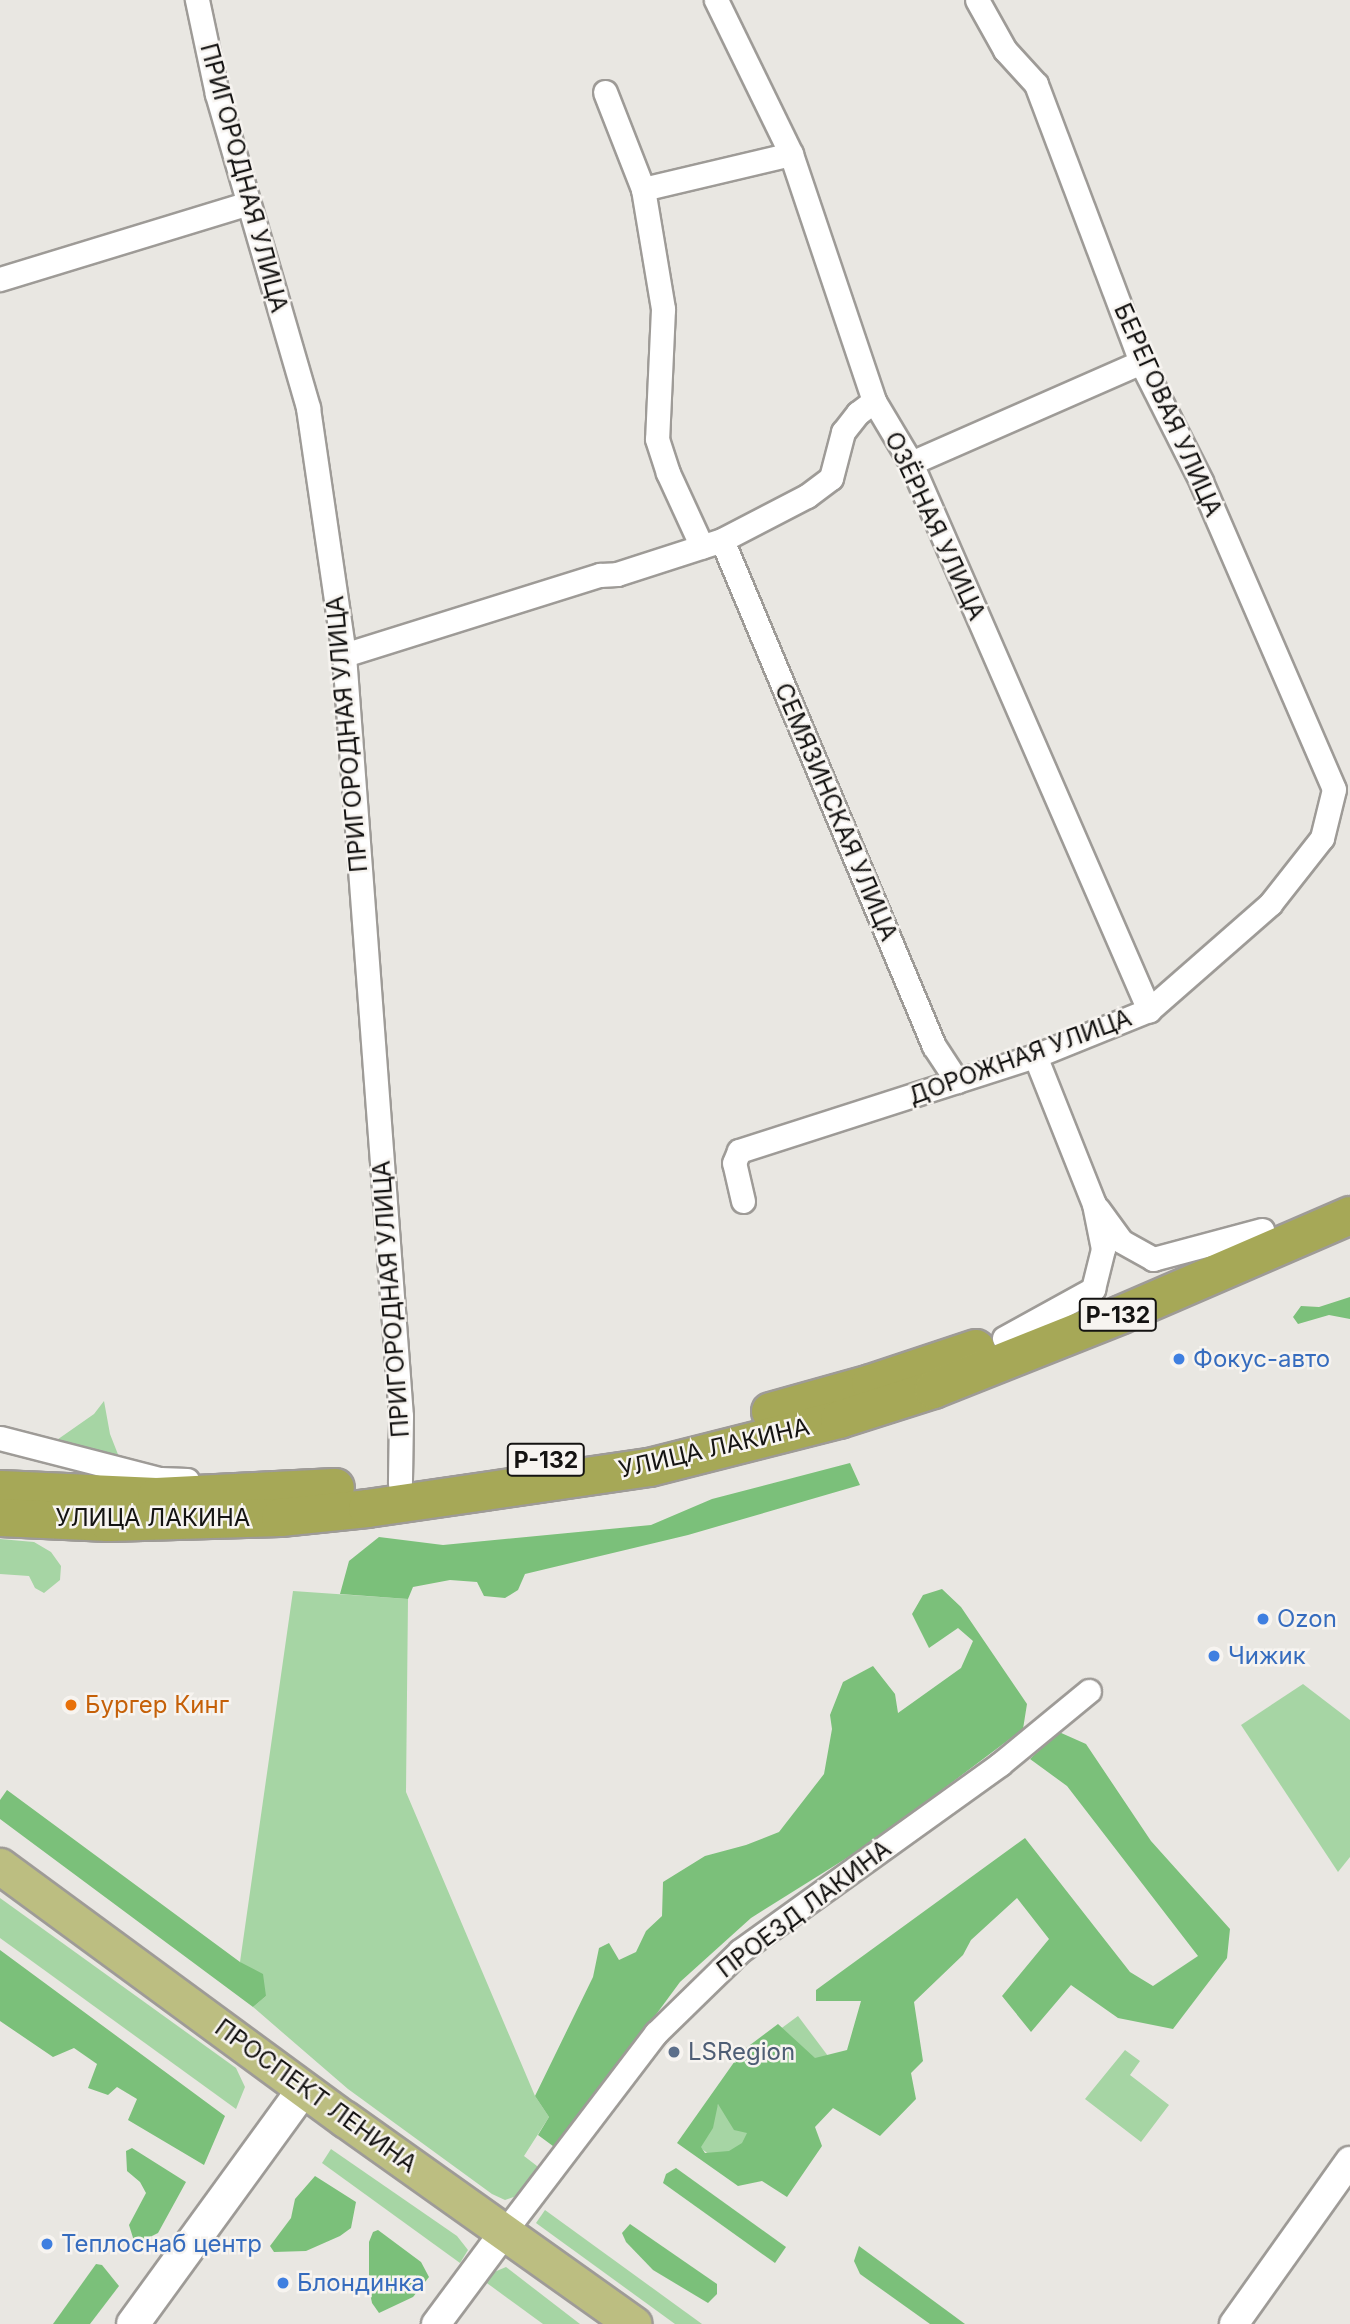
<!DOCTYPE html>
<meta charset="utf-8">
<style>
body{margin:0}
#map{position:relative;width:1350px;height:2324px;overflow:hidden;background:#e9e7e2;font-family:Inter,sans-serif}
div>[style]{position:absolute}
.green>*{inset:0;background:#a6d5a4}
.forest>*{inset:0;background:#7bc07a}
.roads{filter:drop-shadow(2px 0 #9e9b97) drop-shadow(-2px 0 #9e9b97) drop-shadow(0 2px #9e9b97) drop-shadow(0 -2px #9e9b97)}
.minor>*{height:23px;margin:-11.5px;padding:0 11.5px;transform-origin:11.5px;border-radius:11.5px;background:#fff}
.tertiary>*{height:28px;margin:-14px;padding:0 14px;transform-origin:14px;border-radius:14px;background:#fff}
.secondary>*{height:32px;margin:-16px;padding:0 16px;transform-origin:16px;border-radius:16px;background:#fff}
.primary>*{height:35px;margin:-17.5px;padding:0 17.5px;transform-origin:17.5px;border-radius:17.5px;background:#bcbe81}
.trunk>*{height:37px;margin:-18.5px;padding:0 18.5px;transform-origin:18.5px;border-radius:18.5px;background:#a6a857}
.dots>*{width:19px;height:19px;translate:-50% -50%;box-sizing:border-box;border:4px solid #f7f4f0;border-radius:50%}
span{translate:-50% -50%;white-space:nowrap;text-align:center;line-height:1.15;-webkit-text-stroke:5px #f7f4f0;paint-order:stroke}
.shield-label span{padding:2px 5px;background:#f7f4f0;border:2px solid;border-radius:5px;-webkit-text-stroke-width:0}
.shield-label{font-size:23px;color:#141312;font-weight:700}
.street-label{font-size:24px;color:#141312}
.shop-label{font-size:24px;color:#366cbe}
.left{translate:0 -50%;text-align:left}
.food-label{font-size:24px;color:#c56008}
.service-label{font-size:24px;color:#4e5e75}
</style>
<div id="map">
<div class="green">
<div style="clip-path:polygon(104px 1401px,110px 1434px,119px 1457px,54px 1442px,94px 1414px)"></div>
<div style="clip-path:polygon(0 1539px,34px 1542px,51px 1552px,61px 1566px,60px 1580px,44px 1593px,35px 1588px,29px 1576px,0 1574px)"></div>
<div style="clip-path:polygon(293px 1591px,408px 1599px,406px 1792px,535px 2096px,549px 2117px,524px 2156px,537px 2166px,537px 2175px,522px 2194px,505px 2200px,492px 2194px,348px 2089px,253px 2007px,266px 1996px,240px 1962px)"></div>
<div style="clip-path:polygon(1303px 1684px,1350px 1720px,1350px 1857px,1338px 1872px,1241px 1725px)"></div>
<div style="clip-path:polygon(0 1898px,236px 2068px,245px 2087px,236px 2109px,0 1938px)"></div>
<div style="clip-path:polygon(798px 2016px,831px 2060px,789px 2091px,756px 2047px)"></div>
<div style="clip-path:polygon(1125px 2050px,1140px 2061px,1130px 2075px,1169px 2105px,1141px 2142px,1085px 2099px)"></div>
<div style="clip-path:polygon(723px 2098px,776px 2137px,744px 2180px,691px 2141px)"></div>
<div style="clip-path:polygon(331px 2149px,457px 2236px,468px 2250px,460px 2263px,322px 2163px)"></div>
<div style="clip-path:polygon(545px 2210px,702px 2324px,675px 2324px,536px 2223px)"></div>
<div style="clip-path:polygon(506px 2267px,580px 2324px,543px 2324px,480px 2278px)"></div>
</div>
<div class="forest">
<div style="clip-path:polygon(1350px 1297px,1350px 1319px,1329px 1315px,1298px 1324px,1293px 1317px,1301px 1306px,1319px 1307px)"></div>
<div style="clip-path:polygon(850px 1463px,860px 1485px,688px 1535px,525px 1574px,518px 1590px,505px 1598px,484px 1596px,477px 1582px,450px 1580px,413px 1587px,408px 1599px,340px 1594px,349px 1561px,379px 1537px,443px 1545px,651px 1525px,712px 1499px)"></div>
<div style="clip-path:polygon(942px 1589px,961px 1607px,1027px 1704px,1023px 1729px,874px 1841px,751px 1918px,680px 1982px,557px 2149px,538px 2135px,549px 2117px,535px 2096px,593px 1977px,599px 1948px,609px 1943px,619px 1960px,636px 1952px,646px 1931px,662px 1916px,663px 1882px,705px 1856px,746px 1845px,779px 1832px,824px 1774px,832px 1729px,830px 1715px,843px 1682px,873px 1666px,895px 1694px,898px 1713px,961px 1668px,973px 1641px,958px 1628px,929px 1648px,912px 1614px,923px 1595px)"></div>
<div style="clip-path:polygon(evenodd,1059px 1732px,1086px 1744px,1151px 1841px,1230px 1929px,1227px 1958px,1173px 2029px,1118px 2018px,1071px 1985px,1031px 2032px,1002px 1996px,1049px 1939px,1017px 1898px,971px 1940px,963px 1955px,914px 2002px,923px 2061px,911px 2073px,916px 2099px,880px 2136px,833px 2108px,815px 2127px,822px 2146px,787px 2197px,762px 2181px,738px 2186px,677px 2143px,742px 2051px,778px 2024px,815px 2058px,847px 2050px,861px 2001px,816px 2001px,816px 1990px,1025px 1838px,1130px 1972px,1153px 1986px,1198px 1956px,1067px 1786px,1030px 1759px,1059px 1732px,718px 2104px,734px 2130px,747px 2133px,742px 2143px,729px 2151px,705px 2153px,701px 2147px,713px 2128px,718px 2104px)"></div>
<div style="clip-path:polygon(7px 1790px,240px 1962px,263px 1974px,266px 1996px,253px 2007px,0 1819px,0 1800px)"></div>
<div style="clip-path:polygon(0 1950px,225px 2116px,204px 2165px,128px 2120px,137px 2099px,117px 2087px,108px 2095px,88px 2088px,97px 2064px,74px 2048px,53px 2057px,0 2021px)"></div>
<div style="clip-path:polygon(132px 2148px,186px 2182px,158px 2233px,142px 2241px,134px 2241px,129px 2225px,146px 2193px,140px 2182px,127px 2171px,126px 2151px)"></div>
<div style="clip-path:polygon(676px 2168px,786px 2247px,775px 2263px,663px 2183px,666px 2174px)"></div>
<div style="clip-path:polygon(315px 2176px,356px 2202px,351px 2228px,340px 2236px,306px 2251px,274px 2252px,270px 2246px,291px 2218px,295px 2199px)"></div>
<div style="clip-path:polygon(630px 2224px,717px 2284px,717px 2294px,708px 2303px,653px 2270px,626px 2242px,622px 2233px)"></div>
<div style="clip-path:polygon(378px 2230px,421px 2262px,429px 2277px,413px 2297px,379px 2313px,372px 2303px,369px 2288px,369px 2242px,373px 2232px)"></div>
<div style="clip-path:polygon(859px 2246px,965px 2324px,930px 2324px,860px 2274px,854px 2261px)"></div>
<div style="clip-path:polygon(96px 2264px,102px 2265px,119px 2286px,90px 2324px,53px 2324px)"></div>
</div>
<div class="roads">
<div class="minor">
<div style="left:197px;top:0;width:96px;rotate:78deg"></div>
<div style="left:217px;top:94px;width:327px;rotate:73.8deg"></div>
<div style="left:308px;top:408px;width:250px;rotate:81.7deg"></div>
<div style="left:344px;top:655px;width:763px;rotate:85.72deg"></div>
<div style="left:401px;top:1416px;width:67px;rotate:90.9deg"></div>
<div style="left:716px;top:0;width:171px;rotate:64deg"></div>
<div style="left:791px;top:154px;width:261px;rotate:71.4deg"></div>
<div style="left:874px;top:401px;width:72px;rotate:59.2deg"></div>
<div style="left:911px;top:463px;width:597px;rotate:66.49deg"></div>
<div style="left:605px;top:92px;width:104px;rotate:68.6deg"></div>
<div style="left:643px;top:189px;width:122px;rotate:80.5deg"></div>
<div style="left:663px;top:309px;width:130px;rotate:92.6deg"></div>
<div style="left:657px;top:439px;width:36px;rotate:72deg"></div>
<div style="left:668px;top:473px;width:81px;rotate:65.3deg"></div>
<div style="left:643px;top:189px;width:152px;rotate:-13.3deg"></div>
<div style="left:0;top:279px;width:259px;rotate:-17deg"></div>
<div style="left:911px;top:463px;width:251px;rotate:-23.7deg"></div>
<div style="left:722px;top:540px;width:549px;rotate:67.27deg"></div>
<div style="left:934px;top:1046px;width:42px;rotate:56.7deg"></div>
<div style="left:344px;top:655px;width:268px;rotate:-17.4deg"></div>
<div style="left:600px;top:575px;width:17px;rotate:-3deg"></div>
<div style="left:617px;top:574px;width:110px;rotate:-17.9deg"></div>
<div style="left:722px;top:540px;width:96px;rotate:-27.4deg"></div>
<div style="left:807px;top:496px;width:30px;rotate:-37deg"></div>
<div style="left:831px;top:478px;width:48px;rotate:-75.4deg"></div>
<div style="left:843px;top:432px;width:24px;rotate:-52deg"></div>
<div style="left:858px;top:413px;width:20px;rotate:-37deg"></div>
<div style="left:743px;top:1201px;width:39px;rotate:-103deg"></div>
<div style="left:734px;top:1163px;width:13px;rotate:-67deg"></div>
<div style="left:739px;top:1151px;width:311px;rotate:-17.8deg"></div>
<div style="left:1035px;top:1056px;width:123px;rotate:-22deg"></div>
<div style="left:1149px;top:1010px;width:161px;rotate:-41.2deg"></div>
<div style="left:1270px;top:904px;width:84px;rotate:-51.8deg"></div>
<div style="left:1322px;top:838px;width:50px;rotate:-76.2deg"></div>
<div style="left:1334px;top:789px;width:335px;rotate:-113.4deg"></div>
<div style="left:1201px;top:481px;width:133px;rotate:-116.8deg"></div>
<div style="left:1141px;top:362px;width:297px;rotate:-110.7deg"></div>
<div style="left:1036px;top:84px;width:46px;rotate:-132.4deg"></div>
<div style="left:1005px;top:50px;width:57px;rotate:-119.2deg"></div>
<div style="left:1098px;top:1209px;width:39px;rotate:54deg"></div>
<div style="left:1121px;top:1241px;width:37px;rotate:29deg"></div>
<div style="left:1153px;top:1259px;width:113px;rotate:-14.9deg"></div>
<div style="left:1004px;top:1338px;width:102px;rotate:-28.8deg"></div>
<div style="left:1093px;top:1289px;width:41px;rotate:-76deg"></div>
<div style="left:1103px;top:1249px;width:46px;rotate:-101.3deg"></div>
<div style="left:1094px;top:1204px;width:159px;rotate:-111.7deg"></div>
<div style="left:0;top:1438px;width:165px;rotate:14.4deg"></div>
<div style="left:160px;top:1479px;width:27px;rotate:2deg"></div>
<div style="left:505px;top:2231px;width:249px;rotate:-52.7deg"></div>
<div style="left:656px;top:2033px;width:117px;rotate:-44.3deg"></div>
<div style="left:740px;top:1951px;width:320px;rotate:-35.7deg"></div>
<div style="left:1000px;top:1764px;width:115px;rotate:-39.4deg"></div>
</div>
<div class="tertiary">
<div style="left:436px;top:2324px;width:116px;rotate:-53.4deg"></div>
<div style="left:1234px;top:2324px;width:200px;rotate:-54.6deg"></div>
</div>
<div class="secondary">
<div style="left:133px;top:2324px;width:291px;rotate:-54deg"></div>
</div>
<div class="primary">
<div style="left:0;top:1866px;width:428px;rotate:36.3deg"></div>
<div style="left:345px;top:2119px;width:354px;rotate:35.4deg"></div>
</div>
<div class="trunk">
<div style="left:770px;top:1411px;width:104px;rotate:-15.6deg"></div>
<div style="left:870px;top:1383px;width:111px;rotate:-18.4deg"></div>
<div style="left:0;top:1489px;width:156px;rotate:2.6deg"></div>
<div style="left:156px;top:1496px;width:179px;rotate:-2.9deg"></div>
<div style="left:0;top:1517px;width:108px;rotate:2.7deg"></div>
<div style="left:108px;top:1522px;width:172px;rotate:-1.7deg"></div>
<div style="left:280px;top:1517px;width:87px;rotate:-5.9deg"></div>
<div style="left:367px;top:1508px;width:285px;rotate:-8.3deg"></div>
<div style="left:649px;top:1467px;width:196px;rotate:-14.2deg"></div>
<div style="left:839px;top:1419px;width:99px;rotate:-17.7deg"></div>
<div style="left:933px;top:1389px;width:202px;rotate:-21.7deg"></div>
<div style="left:1121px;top:1314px;width:249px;rotate:-23.4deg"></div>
</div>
</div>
<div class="dots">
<div style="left:1179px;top:1359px;background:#3f7fe0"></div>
<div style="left:1263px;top:1619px;background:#3f7fe0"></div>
<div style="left:1214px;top:1656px;background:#3f7fe0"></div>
<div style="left:71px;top:1705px;background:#e8710a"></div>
<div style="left:674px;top:2052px;background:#5c6f8a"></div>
<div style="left:47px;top:2244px;background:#3f7fe0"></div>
<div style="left:283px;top:2283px;background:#3f7fe0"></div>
</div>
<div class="shield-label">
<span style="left:1118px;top:1315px">Р-132</span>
<span style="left:546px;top:1460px">Р-132</span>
</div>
<div class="street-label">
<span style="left:244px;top:178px;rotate:75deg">ПРИГОРОДНАЯ УЛИЦА</span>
<span style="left:1168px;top:410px;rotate:66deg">БЕРЕГОВАЯ УЛИЦА</span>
<span style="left:935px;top:526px;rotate:65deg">ОЗЁРНАЯ УЛИЦА</span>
<span style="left:347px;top:734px;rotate:-95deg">ПРИГОРОДНАЯ УЛИЦА</span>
<span style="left:836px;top:812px;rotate:67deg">СЕМЯЗИНСКАЯ УЛИЦА</span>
<span style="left:1020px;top:1057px;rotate:-20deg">ДОРОЖНАЯ УЛИЦА</span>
<span style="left:391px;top:1299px;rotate:-94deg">ПРИГОРОДНАЯ УЛИЦА</span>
<span style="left:714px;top:1448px;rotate:-13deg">УЛИЦА ЛАКИНА</span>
<span style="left:153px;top:1518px">УЛИЦА ЛАКИНА</span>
<span style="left:804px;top:1909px;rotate:-37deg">ПРОЕЗД ЛАКИНА</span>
<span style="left:316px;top:2096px;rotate:36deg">ПРОСПЕКТ ЛЕНИНА</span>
</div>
<div class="shop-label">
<span class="left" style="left:1193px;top:1359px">Фокус-авто</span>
<span class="left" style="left:1277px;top:1619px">Ozon</span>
<span class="left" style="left:1228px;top:1656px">Чижик</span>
<span class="left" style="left:61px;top:2244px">Теплоснаб центр</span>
<span class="left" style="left:297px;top:2283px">Блондинка</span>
</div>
<div class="food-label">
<span class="left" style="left:85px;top:1705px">Бургер Кинг</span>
</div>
<div class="service-label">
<span class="left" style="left:688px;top:2052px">LSRegion</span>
</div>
</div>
